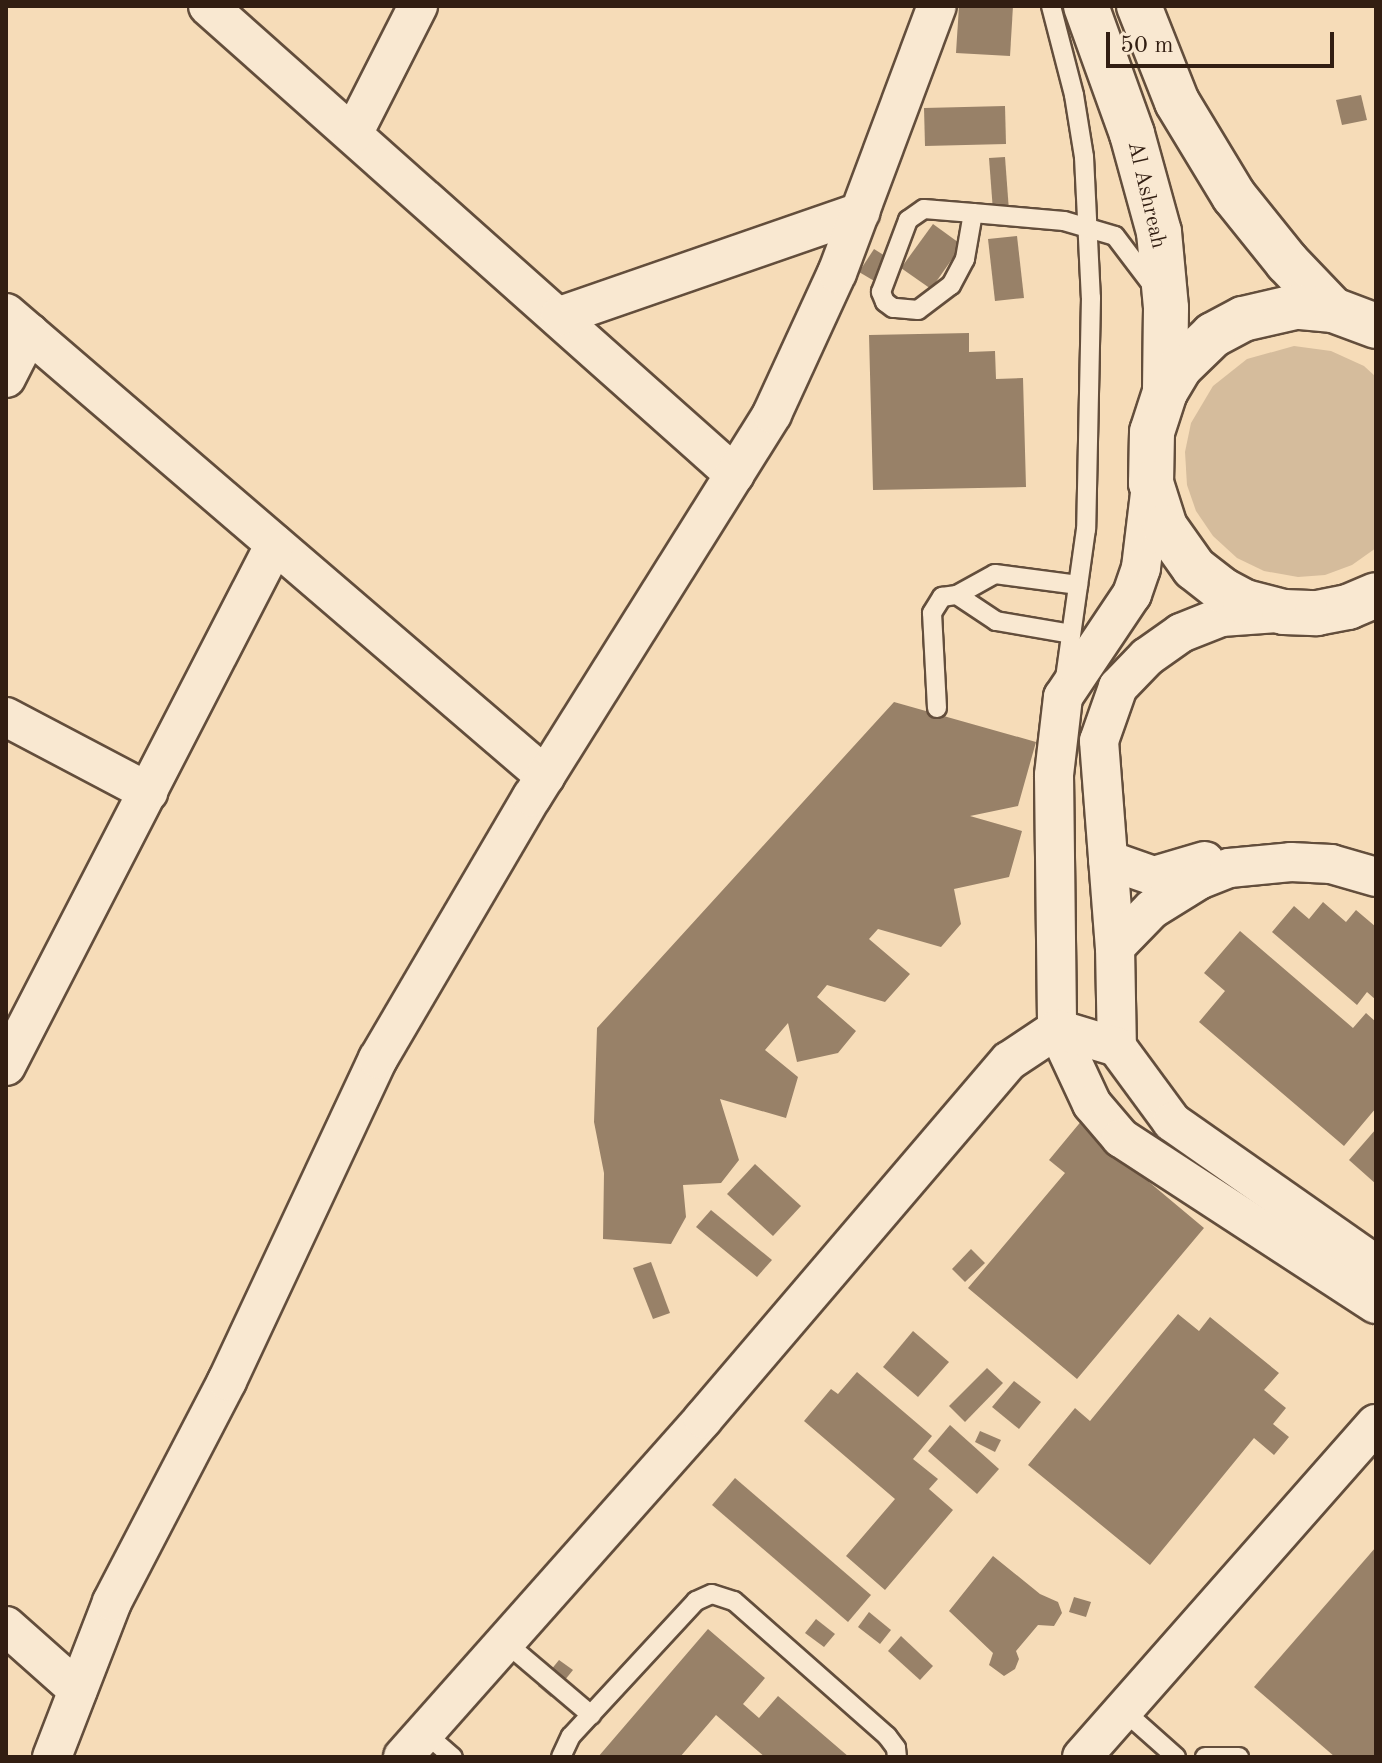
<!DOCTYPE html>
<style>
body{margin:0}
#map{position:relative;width:1382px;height:1763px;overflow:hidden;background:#f6dcb8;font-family:"Old Standard TT",serif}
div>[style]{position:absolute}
.green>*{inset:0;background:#d5bc9c}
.building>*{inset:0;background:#988168}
.roads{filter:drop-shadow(2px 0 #634e3c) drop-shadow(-2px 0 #634e3c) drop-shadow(0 2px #634e3c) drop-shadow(0 -2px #634e3c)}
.service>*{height:18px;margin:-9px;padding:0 9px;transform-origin:9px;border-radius:9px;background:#f9e8d1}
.minor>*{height:38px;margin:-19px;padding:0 19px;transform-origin:19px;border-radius:19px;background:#f9e8d1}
.tertiary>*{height:44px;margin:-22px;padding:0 22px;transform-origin:22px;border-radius:22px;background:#f9e8d1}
span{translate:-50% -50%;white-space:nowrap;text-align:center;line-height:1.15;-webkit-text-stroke:6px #f9e8d1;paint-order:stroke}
.street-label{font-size:22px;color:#321e12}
.frame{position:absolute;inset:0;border:8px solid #321e12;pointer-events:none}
.scale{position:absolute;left:1106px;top:32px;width:228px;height:36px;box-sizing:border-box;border:4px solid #321e12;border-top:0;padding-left:10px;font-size:24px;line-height:28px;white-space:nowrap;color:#321e12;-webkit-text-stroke:6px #f9e8d1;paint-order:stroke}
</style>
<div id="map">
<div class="green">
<div style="clip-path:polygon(1294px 346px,1331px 351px,1364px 366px,1376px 377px,1376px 548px,1352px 565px,1325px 575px,1298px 577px,1264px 571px,1237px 558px,1213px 536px,1196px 511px,1187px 485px,1185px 452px,1191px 423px,1213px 386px,1247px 359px)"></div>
</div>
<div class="building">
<div style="clip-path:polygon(959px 6px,1013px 6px,1010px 56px,956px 53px)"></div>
<div style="clip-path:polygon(1361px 95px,1367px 120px,1342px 125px,1336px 100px)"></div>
<div style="clip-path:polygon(1005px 106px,1006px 144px,925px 146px,924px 108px)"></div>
<div style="clip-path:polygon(1005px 157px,1009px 211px,993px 211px,989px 158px)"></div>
<div style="clip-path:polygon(933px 224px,962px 245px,931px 289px,901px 268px)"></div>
<div style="clip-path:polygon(1017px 236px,1024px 298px,995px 301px,988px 239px)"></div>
<div style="clip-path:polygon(874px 249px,890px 259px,876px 282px,859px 272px)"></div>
<div style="clip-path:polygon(969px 333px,969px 352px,995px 351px,996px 379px,1023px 378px,1026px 487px,873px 490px,869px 335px)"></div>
<div style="clip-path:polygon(894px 702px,1036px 742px,1018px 806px,970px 816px,1022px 831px,1009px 877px,954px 889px,961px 924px,941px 947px,878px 929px,869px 939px,910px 974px,885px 1002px,827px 985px,817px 997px,856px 1031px,838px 1053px,797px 1062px,788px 1023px,765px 1050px,798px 1077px,786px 1118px,720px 1099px,739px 1160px,721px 1183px,683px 1185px,686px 1217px,671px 1244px,603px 1239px,604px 1173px,594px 1122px,597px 1028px)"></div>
<div style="clip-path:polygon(1323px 902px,1346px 922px,1356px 910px,1376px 927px,1376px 1000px,1367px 992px,1357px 1005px,1272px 932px,1294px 906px,1309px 919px)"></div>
<div style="clip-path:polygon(1240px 931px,1353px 1028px,1366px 1013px,1376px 1022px,1376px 1108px,1344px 1146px,1199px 1022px,1225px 991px,1204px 973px)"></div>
<div style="clip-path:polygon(1083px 1119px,1153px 1177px,1149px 1182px,1204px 1228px,1077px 1379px,968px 1288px,1065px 1173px,1049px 1160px)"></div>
<div style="clip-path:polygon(1376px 1129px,1376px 1184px,1349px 1160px)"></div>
<div style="clip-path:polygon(755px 1164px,801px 1206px,773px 1236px,727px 1194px)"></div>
<div style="clip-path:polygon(711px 1210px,772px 1260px,757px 1277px,696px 1227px)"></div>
<div style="clip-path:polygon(971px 1249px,985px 1263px,965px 1282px,952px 1269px)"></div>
<div style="clip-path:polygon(651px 1262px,670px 1313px,653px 1319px,633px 1268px)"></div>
<div style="clip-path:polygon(1178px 1314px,1199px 1331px,1210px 1317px,1279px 1373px,1264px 1390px,1286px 1408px,1273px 1424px,1289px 1437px,1274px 1455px,1254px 1438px,1150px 1565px,1028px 1465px,1075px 1408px,1090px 1421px)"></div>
<div style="clip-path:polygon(913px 1331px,949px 1362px,918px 1397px,883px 1367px)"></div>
<div style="clip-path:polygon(987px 1368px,1003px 1383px,965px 1422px,949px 1406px)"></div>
<div style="clip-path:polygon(857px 1372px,932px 1436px,913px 1459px,938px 1479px,929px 1489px,953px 1510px,885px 1590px,846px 1556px,895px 1499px,804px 1421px,831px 1389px,838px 1394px)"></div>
<div style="clip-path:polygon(1014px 1381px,1041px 1402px,1019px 1429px,992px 1407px)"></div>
<div style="clip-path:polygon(950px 1425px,999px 1469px,977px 1494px,928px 1451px)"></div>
<div style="clip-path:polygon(980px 1431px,1001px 1440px,995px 1452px,975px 1442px)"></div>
<div style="clip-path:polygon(735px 1478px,871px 1595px,848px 1622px,712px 1505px)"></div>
<div style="clip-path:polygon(1376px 1547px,1376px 1757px,1335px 1757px,1254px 1687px)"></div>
<div style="clip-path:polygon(993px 1556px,1040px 1594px,1058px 1602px,1062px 1613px,1054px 1626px,1038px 1625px,1016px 1651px,1019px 1659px,1015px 1669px,1004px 1676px,989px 1665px,993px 1653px,949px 1611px)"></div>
<div style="clip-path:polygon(1074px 1597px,1091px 1602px,1086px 1617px,1069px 1612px)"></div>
<div style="clip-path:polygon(869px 1612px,891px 1630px,880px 1644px,858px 1627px)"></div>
<div style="clip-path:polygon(816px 1619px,835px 1634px,824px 1647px,805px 1633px)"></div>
<div style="clip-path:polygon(708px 1629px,765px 1678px,743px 1704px,759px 1718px,778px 1696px,849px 1757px,765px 1757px,716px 1715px,680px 1757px,598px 1757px)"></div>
<div style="clip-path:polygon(901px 1636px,933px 1666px,920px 1680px,888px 1651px)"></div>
<div style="clip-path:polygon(559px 1660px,573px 1670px,551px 1697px,538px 1686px)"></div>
</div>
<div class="roads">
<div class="service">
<div style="left:1051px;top:6px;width:92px;rotate:75.5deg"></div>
<div style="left:1074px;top:95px;width:63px;rotate:80.8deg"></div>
<div style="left:1084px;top:157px;width:141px;rotate:87.2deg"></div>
<div style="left:1091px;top:298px;width:231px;rotate:91.2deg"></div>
<div style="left:1086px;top:529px;width:150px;rotate:98deg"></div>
<div style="left:973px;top:213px;width:47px;rotate:99.9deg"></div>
<div style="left:965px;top:259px;width:30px;rotate:118deg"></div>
<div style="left:951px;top:285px;width:41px;rotate:142.9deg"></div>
<div style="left:918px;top:310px;width:25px;rotate:-175deg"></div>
<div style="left:893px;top:308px;width:10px;rotate:-143deg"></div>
<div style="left:885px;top:302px;width:11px;rotate:-112deg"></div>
<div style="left:881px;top:292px;width:77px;rotate:-69.4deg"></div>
<div style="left:908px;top:220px;width:19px;rotate:-35deg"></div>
<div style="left:924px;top:209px;width:49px;rotate:4.7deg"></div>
<div style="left:973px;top:213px;width:91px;rotate:5deg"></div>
<div style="left:1064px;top:221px;width:53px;rotate:16.4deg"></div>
<div style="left:1115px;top:236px;width:61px;rotate:52.9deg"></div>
<div style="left:957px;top:595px;width:47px;rotate:33.7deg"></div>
<div style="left:996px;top:621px;width:76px;rotate:9.8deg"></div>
<div style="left:937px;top:708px;width:95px;rotate:-93deg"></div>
<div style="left:932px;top:613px;width:19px;rotate:-58deg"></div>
<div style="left:942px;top:597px;width:15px;rotate:-8deg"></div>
<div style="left:957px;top:595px;width:43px;rotate:-28.9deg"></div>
<div style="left:995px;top:574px;width:84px;rotate:7.5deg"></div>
<div style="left:505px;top:1642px;width:113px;rotate:40.3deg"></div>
<div style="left:1123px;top:1710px;width:71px;rotate:41.6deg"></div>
<div style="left:425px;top:1733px;width:37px;rotate:41deg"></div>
<div style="left:561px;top:1757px;width:23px;rotate:-65deg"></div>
<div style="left:571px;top:1736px;width:184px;rotate:-47.2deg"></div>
<div style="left:696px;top:1601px;width:17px;rotate:-24deg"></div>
<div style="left:712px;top:1594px;width:23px;rotate:18deg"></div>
<div style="left:734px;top:1601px;width:204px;rotate:41.4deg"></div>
<div style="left:887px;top:1736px;width:15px;rotate:53deg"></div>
<div style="left:896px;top:1748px;width:9px;rotate:84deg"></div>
<div style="left:1205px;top:1757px;width:34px"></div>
</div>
<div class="minor">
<div style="left:208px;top:6px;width:705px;rotate:41.67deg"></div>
<div style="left:353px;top:134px;width:144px;rotate:-63.1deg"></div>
<div style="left:6px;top:313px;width:711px;rotate:40.66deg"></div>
<div style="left:560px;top:316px;width:318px;rotate:-19.1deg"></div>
<div style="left:6px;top:378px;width:51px;rotate:-62.9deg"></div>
<div style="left:1151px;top:485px;width:84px;rotate:96.9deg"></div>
<div style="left:1141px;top:568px;width:28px;rotate:109deg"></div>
<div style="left:1132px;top:594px;width:124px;rotate:123.8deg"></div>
<div style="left:1063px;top:697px;width:79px;rotate:96.6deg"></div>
<div style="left:1054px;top:775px;width:254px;rotate:89.3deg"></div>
<div style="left:1057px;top:1029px;width:83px;rotate:65deg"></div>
<div style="left:1092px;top:1104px;width:45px;rotate:49.5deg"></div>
<div style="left:1121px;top:1138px;width:304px;rotate:33.1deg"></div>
<div style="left:1277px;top:613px;width:56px;rotate:175.9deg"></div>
<div style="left:1221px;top:617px;width:43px;rotate:158.2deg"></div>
<div style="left:1181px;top:633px;width:42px;rotate:144.8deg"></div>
<div style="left:1147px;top:657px;width:42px;rotate:134deg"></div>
<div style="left:1118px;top:687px;width:57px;rotate:109.4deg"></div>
<div style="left:1099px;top:741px;width:207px;rotate:85.6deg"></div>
<div style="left:1115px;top:947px;width:100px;rotate:88.9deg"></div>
<div style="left:1117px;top:1047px;width:93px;rotate:53.7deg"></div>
<div style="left:1172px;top:1122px;width:249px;rotate:35deg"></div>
<div style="left:6px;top:717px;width:161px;rotate:27.8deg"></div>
<div style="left:1108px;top:860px;width:49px;rotate:19.2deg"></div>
<div style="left:1154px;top:876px;width:53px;rotate:-16.4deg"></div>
<div style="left:1115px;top:947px;width:53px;rotate:-45.8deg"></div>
<div style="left:1152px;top:909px;width:55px;rotate:-31.7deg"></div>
<div style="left:1199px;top:880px;width:32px;rotate:-22deg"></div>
<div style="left:1229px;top:868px;width:62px;rotate:-5.5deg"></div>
<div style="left:1291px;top:862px;width:40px;rotate:2.9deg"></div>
<div style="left:1331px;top:864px;width:47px;rotate:16.1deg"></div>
<div style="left:6px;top:1066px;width:587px;rotate:-62.74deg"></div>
<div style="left:6px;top:1626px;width:96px;rotate:41.6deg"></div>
<div style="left:52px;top:1757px;width:166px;rotate:-68.8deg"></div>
<div style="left:112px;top:1602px;width:249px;rotate:-62.5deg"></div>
<div style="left:227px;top:1381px;width:356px;rotate:-64.9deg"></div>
<div style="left:378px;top:1059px;width:304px;rotate:-59.6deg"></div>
<div style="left:532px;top:797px;width:452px;rotate:-57.9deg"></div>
<div style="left:772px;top:414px;width:155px;rotate:-65.3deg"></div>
<div style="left:837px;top:273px;width:285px;rotate:-69.5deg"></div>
<div style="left:403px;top:1757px;width:452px;rotate:-48.4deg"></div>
<div style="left:703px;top:1419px;width:471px;rotate:-49.5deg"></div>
<div style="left:1009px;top:1061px;width:58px;rotate:-33.7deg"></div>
<div style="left:1057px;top:1029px;width:63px;rotate:16.7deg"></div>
<div style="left:1082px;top:1757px;width:444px;rotate:-48.6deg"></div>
</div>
<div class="tertiary">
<div style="left:1086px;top:6px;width:136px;rotate:70.2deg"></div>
<div style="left:1132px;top:134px;width:102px;rotate:74.6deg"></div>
<div style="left:1159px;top:232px;width:76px;rotate:84.7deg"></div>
<div style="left:1166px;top:308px;width:84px;rotate:90.7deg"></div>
<div style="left:1139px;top:6px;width:103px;rotate:68.4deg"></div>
<div style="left:1177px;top:102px;width:110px;rotate:58.8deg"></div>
<div style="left:1234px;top:196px;width:85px;rotate:51.2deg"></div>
<div style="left:1287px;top:262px;width:66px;rotate:46.2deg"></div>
<div style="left:1376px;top:326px;width:46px;rotate:-159.6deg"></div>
<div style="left:1333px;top:310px;width:38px;rotate:-175deg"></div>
<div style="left:1295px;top:307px;width:53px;rotate:167deg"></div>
<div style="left:1243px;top:319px;width:34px;rotate:152deg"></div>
<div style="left:1213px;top:335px;width:46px;rotate:135.9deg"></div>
<div style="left:1180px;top:367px;width:29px;rotate:121deg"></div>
<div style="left:1165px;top:392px;width:42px;rotate:108deg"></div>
<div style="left:1152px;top:432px;width:51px;rotate:91.1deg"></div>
<div style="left:1151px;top:483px;width:46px;rotate:72.3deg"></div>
<div style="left:1165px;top:527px;width:50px;rotate:54.7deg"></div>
<div style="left:1194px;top:568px;width:36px;rotate:38deg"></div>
<div style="left:1222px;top:590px;width:26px;rotate:28deg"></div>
<div style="left:1245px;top:602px;width:40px;rotate:14.4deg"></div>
<div style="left:1284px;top:612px;width:33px;rotate:2deg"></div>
<div style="left:1317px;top:613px;width:32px;rotate:-11deg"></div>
<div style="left:1348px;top:607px;width:30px;rotate:-23deg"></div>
</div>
</div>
<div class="street-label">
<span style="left:1146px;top:195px;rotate:77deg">Al Ashreah</span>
</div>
<div class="frame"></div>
<div class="scale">50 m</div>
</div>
